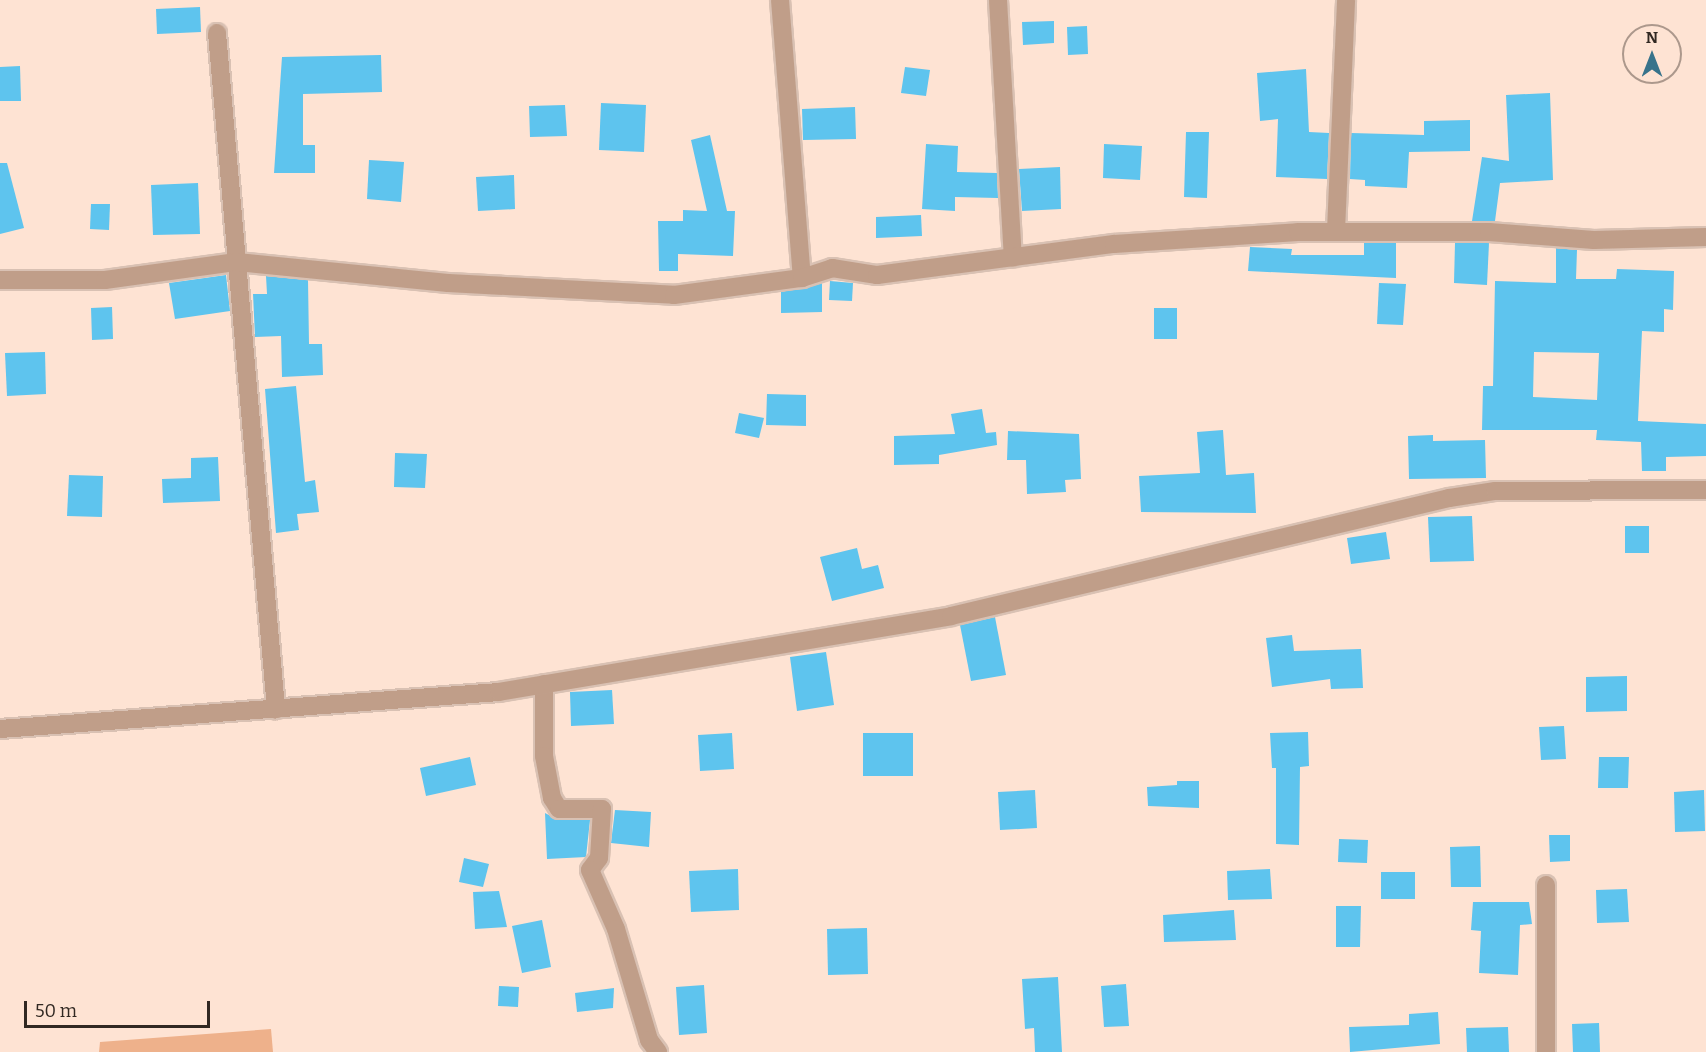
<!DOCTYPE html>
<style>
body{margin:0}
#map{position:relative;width:1706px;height:1052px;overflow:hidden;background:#fee3d3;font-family:Bitter,serif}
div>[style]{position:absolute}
.green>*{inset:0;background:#eeb18b}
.building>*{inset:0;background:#5ec4ee}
.roads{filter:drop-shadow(2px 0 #d9c1b3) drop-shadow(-2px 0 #d9c1b3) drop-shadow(0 2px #d9c1b3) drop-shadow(0 -2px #d9c1b3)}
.street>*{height:18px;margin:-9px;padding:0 9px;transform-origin:9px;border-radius:9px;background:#c09e89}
span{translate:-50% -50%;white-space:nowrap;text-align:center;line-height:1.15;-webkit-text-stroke:4.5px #fee3d3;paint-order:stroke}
.north{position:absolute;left:1622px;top:24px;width:60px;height:60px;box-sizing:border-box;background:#fee3d3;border:2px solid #ac988c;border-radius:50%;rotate:0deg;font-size:16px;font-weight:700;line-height:24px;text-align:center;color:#312822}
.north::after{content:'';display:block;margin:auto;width:21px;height:27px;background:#38738b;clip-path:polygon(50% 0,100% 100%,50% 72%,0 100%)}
.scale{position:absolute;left:24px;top:1001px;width:186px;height:27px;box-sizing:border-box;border:3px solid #312822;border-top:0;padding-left:8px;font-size:18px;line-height:21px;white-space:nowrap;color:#312822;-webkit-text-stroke:4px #fee3d3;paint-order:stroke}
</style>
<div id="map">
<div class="green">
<div style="clip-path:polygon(271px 1029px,273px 1052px,99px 1052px,100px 1042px)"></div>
</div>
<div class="building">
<div style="clip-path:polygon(200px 7px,201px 32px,157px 34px,156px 9px)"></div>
<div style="clip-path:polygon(1054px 21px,1054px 43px,1023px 45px,1022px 22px)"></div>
<div style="clip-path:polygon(1087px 26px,1088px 54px,1068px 55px,1067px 27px)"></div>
<div style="clip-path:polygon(381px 55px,382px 92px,303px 94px,303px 145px,315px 145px,315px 173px,274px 173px,282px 57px)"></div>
<div style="clip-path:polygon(20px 66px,21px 101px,0 101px,0 67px)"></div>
<div style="clip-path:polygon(905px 67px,930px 70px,926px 96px,901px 93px)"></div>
<div style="clip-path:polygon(1306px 69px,1309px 132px,1329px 133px,1327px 179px,1276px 177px,1278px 119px,1260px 121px,1257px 73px)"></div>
<div style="clip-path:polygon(1550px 93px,1553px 180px,1500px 183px,1495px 221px,1472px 221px,1482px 157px,1509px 161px,1506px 95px)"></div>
<div style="clip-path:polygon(601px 103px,646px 105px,644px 152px,599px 150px)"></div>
<div style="clip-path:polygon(565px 105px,567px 136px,530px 137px,529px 106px)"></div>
<div style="clip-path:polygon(855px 107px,856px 139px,803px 140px,802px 109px)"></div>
<div style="clip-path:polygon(1470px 120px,1470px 151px,1409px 152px,1407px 188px,1365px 186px,1365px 180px,1350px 179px,1351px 133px,1424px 135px,1424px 121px)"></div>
<div style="clip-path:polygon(1186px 132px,1209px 132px,1207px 198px,1184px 197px)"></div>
<div style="clip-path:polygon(710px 135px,727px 211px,735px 211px,733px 256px,678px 254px,678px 271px,659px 271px,658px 221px,683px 221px,683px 210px,707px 211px,691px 140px)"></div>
<div style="clip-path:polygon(926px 144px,958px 146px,957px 172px,997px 173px,998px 198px,955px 197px,955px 211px,922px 209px)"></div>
<div style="clip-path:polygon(1104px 144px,1142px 146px,1140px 180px,1103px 178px)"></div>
<div style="clip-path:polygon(369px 160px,404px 162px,401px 202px,367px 199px)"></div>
<div style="clip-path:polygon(0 163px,7px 163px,24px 228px,0 234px)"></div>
<div style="clip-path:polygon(1060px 167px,1061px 209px,1022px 211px,1019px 169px)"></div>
<div style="clip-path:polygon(514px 175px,515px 209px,478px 211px,476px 177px)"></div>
<div style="clip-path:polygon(198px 183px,200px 234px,153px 235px,151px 185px)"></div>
<div style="clip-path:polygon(91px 204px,110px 204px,109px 230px,90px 229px)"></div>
<div style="clip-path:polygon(921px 215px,922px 236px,876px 238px,876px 217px)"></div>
<div style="clip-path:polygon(1364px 243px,1396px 243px,1396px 278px,1248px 271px,1250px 247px,1292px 249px,1291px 255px,1364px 255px)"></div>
<div style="clip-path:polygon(1455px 243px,1489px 243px,1487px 285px,1454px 283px)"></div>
<div style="clip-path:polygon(evenodd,1556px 248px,1577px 250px,1576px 279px,1616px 279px,1617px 269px,1674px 271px,1673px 310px,1664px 309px,1664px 332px,1642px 331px,1638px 421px,1706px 424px,1706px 456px,1666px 457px,1666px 471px,1642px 471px,1641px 442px,1596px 440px,1597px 430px,1482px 430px,1483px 386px,1493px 386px,1495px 281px,1556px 283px,1556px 248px,1534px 352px,1599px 353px,1597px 400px,1533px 397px,1534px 352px)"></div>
<div style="clip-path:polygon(226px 275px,230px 311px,175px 319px,169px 283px)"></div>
<div style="clip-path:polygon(266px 276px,308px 280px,309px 344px,322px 344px,323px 375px,282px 377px,281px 336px,255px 337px,253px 294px,267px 294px)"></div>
<div style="clip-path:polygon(830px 281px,853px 283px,852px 301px,829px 300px)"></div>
<div style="clip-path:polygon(822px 283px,822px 312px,781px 313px,781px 292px)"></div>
<div style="clip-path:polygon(1379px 283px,1406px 284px,1403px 325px,1377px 324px)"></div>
<div style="clip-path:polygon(112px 307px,113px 339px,92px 340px,91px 308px)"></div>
<div style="clip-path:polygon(1154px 308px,1177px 308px,1177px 339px,1154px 339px)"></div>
<div style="clip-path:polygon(45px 352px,46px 394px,7px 396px,5px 353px)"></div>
<div style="clip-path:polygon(296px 386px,305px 482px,315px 480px,319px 512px,297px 514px,299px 530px,276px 533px,265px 389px)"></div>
<div style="clip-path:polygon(767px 394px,806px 395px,806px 426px,766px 425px)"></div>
<div style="clip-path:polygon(982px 409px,986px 433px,996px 432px,997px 445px,939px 455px,939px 464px,894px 465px,894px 436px,955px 434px,951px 414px)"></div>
<div style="clip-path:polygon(739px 413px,764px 418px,759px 438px,735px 433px)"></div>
<div style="clip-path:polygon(1223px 430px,1226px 475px,1254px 473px,1256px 513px,1141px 512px,1139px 476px,1200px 473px,1197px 432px)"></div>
<div style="clip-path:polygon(1008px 431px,1079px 434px,1081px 479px,1065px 480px,1066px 492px,1027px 494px,1026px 460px,1007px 460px)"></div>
<div style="clip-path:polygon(1433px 435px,1433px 441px,1485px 440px,1486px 478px,1409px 479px,1408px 436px)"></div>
<div style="clip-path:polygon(395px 453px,427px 454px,425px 488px,394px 487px)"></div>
<div style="clip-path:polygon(218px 457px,220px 501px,163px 503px,162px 479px,191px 478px,191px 458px)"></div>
<div style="clip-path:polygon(69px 475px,103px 476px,102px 517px,67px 516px)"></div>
<div style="clip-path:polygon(1472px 516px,1474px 561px,1430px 562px,1428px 517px)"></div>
<div style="clip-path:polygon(1625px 526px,1649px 526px,1649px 553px,1625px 553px)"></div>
<div style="clip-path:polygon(1386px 532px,1390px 559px,1351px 564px,1347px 538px)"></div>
<div style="clip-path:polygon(857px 548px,862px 569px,878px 565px,884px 588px,832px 601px,820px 557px)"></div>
<div style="clip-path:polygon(995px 617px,1006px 675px,971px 681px,960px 625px)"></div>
<div style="clip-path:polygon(1292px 635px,1294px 651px,1361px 649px,1363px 688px,1331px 689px,1330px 679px,1272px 687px,1266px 638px)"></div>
<div style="clip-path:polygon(826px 652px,834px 705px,797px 711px,790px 657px)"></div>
<div style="clip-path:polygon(1627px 676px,1627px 711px,1586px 712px,1586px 677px)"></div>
<div style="clip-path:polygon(612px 690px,614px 724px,571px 726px,570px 692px)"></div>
<div style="clip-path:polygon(1564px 726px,1566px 759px,1541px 760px,1539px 727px)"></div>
<div style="clip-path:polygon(1308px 732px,1309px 766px,1300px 767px,1299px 845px,1276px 844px,1276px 768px,1272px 768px,1270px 733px)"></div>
<div style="clip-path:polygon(732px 733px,734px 769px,700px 771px,698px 735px)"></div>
<div style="clip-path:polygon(863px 733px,913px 733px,913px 776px,863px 776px)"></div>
<div style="clip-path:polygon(470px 757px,476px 785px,426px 796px,420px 768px)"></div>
<div style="clip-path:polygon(1599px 757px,1629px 757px,1628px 788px,1598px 788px)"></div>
<div style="clip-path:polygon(1177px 781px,1199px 781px,1199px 808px,1148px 806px,1147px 787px,1177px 785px)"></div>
<div style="clip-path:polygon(1035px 790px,1037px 828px,1000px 830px,998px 792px)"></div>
<div style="clip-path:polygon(1704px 790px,1705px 831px,1675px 832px,1674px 792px)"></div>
<div style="clip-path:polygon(615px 810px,651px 812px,649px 847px,611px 843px)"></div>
<div style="clip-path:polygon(545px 813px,558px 820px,590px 820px,586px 857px,547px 859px)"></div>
<div style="clip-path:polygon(1549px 835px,1570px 835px,1570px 861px,1550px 862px)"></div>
<div style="clip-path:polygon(1339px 839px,1368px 840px,1367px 863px,1338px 862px)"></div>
<div style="clip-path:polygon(1480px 846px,1481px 887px,1451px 887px,1450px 847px)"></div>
<div style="clip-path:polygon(464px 858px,489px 864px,483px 887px,459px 882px)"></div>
<div style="clip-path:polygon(738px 869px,739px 910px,691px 912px,689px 871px)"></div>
<div style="clip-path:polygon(1270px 869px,1272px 899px,1228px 900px,1227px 871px)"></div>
<div style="clip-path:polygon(1381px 872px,1415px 872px,1415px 899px,1381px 899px)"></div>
<div style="clip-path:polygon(1627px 889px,1629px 922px,1597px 923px,1596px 890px)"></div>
<div style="clip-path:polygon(499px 891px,507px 927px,475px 929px,473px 892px)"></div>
<div style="clip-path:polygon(1473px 902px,1529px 902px,1532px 924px,1520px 925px,1518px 975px,1479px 973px,1481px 931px,1471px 930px)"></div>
<div style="clip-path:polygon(1336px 906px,1361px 906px,1360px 947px,1336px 947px)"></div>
<div style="clip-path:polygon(1234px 910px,1236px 940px,1164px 942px,1163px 915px)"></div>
<div style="clip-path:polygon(542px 920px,551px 967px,522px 973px,512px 926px)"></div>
<div style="clip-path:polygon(867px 928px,868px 974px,828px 975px,827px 929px)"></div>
<div style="clip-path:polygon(1058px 977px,1062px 1052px,1035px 1052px,1034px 1028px,1025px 1029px,1022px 979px)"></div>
<div style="clip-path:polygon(1126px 984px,1129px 1026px,1104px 1027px,1101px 986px)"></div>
<div style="clip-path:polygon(704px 985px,707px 1033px,679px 1035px,676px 987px)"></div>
<div style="clip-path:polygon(499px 986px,519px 987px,518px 1007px,498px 1006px)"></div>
<div style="clip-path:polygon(614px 988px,613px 1008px,577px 1012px,575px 993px)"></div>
<div style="clip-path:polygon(1438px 1012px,1440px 1044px,1350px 1052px,1349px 1027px,1409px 1025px,1409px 1014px)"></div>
<div style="clip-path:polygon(1599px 1023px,1600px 1052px,1573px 1052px,1572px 1024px)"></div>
<div style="clip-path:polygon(1508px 1027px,1509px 1052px,1467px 1052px,1466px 1028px)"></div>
</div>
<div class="roads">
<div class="street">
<div style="left:780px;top:0;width:279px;rotate:85.5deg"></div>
<div style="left:998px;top:0;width:258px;rotate:86.7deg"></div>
<div style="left:217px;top:33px;width:679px;rotate:85.01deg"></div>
<div style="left:1336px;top:231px;width:231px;rotate:-87.5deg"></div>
<div style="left:0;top:280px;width:105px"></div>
<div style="left:105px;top:280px;width:133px;rotate:-7.8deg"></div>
<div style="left:237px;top:262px;width:212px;rotate:5.7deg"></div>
<div style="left:448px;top:283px;width:226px;rotate:3deg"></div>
<div style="left:674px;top:295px;width:129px;rotate:-7.6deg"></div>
<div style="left:802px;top:278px;width:32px;rotate:-18deg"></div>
<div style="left:832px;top:268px;width:46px;rotate:8.8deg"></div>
<div style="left:877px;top:275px;width:239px;rotate:-7.5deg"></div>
<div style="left:1114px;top:244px;width:184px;rotate:-3.7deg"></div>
<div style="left:1298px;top:232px;width:191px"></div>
<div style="left:1489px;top:232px;width:105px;rotate:4.4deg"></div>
<div style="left:1594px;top:240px;width:112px;rotate:-1.5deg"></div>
<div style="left:544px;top:684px;width:72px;rotate:90deg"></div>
<div style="left:544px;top:756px;width:43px;rotate:79.2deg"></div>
<div style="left:552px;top:798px;width:13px;rotate:58deg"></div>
<div style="left:559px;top:809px;width:43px"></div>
<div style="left:602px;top:809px;width:49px;rotate:93.5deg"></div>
<div style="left:599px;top:858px;width:15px;rotate:127deg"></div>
<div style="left:590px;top:870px;width:64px;rotate:66.2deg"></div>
<div style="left:616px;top:929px;width:116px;rotate:73.4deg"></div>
<div style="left:649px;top:1040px;width:15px;rotate:53deg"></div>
<div style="left:0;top:729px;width:500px;rotate:-4.24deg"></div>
<div style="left:499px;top:692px;width:458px;rotate:-9.5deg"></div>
<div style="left:951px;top:616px;width:512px;rotate:-13.33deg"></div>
<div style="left:1449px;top:498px;width:47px;rotate:-8.7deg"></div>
<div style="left:1495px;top:491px;width:211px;rotate:-0.3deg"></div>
<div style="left:1546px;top:885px;width:167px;rotate:90deg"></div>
</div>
</div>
<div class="north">N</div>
<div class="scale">50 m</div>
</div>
